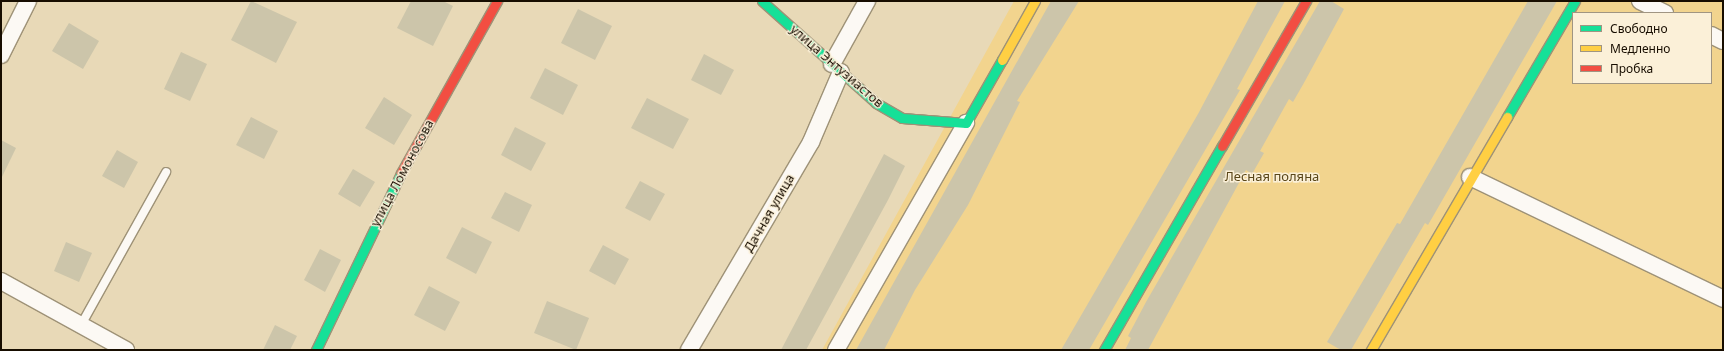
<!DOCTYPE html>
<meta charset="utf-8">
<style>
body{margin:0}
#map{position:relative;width:1724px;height:351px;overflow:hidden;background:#e8d9b7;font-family:"Noto Sans",sans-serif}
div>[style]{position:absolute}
.green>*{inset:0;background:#f2d48e}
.building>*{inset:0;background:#ccc5aa}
.roads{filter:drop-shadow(1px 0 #9e9277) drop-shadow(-1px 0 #9e9277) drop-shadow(0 1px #9e9277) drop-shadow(0 -1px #9e9277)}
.lane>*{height:8px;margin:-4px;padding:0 4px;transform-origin:4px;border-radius:4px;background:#fcf9f4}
.street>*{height:16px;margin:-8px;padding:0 8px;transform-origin:8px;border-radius:8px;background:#fcf9f4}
.fast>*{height:9px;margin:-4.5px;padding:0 4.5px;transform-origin:4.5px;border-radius:4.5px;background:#16e098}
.slow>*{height:9px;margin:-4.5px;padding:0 4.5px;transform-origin:4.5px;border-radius:4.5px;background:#ffcf43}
.jam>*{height:9px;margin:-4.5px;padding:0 4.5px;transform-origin:4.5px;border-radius:4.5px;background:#f24e42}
span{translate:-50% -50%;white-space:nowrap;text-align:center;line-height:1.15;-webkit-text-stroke:3px #fbf0d8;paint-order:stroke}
.street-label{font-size:13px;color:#170d00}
.park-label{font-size:13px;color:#5a4719}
.frame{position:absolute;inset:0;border:2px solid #170d00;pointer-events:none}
.legend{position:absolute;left:1572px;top:12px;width:140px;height:72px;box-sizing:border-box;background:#fbf0d8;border:1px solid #a09582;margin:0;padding:5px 7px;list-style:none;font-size:12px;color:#170d00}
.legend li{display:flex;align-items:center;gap:8px;height:20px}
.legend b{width:20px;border:1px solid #a09582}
</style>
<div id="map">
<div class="green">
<div style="clip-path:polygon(evenodd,1014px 1px,1723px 1px,1723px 350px,822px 350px,1014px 1px,1573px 13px,1711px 13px,1711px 83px,1573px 83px,1573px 13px)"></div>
</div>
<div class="building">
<div style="clip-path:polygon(251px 1px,297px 22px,276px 63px,231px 40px)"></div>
<div style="clip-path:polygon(411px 1px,443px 1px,453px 6px,433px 46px,397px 28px)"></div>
<div style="clip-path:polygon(1051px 1px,1079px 1px,1017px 101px,1020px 102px,968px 205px,915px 290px,884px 350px,856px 350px)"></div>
<div style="clip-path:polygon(1258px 1px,1285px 1px,1237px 89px,1240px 90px,1089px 350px,1061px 350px,1198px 114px)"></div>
<div style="clip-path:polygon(1320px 1px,1331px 1px,1344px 9px,1305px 81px,1293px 102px,1289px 99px,1260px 151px,1264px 153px,1252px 174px,1246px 170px,1148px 350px,1125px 350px,1131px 338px,1128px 336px,1146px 302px)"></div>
<div style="clip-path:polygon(1528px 1px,1557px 1px,1428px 225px,1425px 223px,1351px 350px,1341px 350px,1327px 342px,1397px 223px,1400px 224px)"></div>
<div style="clip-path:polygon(578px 9px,612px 26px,595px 60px,561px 43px)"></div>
<div style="clip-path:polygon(69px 23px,99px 41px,83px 69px,52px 51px)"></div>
<div style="clip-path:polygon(181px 52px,207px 64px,190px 101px,164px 89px)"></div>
<div style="clip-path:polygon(704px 54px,734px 70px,721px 95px,691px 80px)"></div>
<div style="clip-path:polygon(545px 68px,578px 85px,563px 115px,530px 98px)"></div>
<div style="clip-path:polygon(384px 97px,412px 115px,394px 145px,365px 128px)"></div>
<div style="clip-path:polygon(647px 98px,689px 119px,673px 149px,631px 128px)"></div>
<div style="clip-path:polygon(251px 117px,278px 131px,264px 159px,236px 145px)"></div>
<div style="clip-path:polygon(515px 127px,546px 143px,531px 171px,501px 155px)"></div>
<div style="clip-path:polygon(1px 140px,16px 148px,1px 179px)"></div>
<div style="clip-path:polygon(117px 150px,138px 162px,124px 188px,102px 176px)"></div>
<div style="clip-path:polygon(884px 154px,905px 166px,888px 200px,806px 350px,781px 350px)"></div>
<div style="clip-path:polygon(353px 169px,375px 182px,360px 207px,338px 194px)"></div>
<div style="clip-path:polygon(640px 181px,665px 194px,650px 221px,625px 208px)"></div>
<div style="clip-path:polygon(505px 192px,532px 205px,519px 232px,491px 218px)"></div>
<div style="clip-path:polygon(462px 227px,492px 242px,476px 274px,446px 258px)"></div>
<div style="clip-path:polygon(66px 242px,92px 253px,79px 282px,54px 271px)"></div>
<div style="clip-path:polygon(603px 245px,629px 259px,615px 285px,589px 271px)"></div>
<div style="clip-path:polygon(320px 249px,341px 260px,325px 292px,304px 280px)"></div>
<div style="clip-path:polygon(429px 286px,460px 302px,445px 331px,414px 315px)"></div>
<div style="clip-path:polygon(547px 301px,589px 318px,576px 350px,534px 333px)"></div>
<div style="clip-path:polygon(275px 325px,297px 336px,290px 350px,263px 350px)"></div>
</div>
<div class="roads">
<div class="lane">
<div style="left:81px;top:325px;width:175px;rotate:-60.9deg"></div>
</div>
<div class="street">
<div style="left:1640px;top:1px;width:28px;rotate:26deg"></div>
<div style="left:1711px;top:35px;width:13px;rotate:27deg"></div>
<div style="left:1px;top:55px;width:60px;rotate:-63.4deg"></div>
<div style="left:832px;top:64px;width:72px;rotate:-60.9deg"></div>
<div style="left:1470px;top:177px;width:281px;rotate:25.7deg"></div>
<div style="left:1px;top:281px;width:143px;rotate:28.9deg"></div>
<div style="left:689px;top:350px;width:241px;rotate:-59.6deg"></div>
<div style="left:811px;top:142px;width:76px;rotate:-66.8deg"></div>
<div style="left:836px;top:350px;width:262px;rotate:-60.2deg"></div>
</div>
<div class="fast">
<div style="left:762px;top:1px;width:153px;rotate:41.8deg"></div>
<div style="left:876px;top:103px;width:30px;rotate:30deg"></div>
<div style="left:902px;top:118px;width:64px;rotate:4.5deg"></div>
<div style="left:966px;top:123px;width:73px;rotate:-60.3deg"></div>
<div style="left:1507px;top:117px;width:134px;rotate:-59.6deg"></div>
<div style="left:316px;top:350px;width:196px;rotate:-64.3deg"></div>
<div style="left:1104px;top:350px;width:236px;rotate:-60deg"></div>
</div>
<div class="slow">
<div style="left:1002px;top:60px;width:68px;rotate:-60.8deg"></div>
<div style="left:1371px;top:350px;width:270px;rotate:-59.7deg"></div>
</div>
<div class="jam">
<div style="left:1222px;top:146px;width:168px;rotate:-59.9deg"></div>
<div style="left:401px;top:173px;width:197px;rotate:-60.8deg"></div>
</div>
</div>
<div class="street-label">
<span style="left:837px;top:66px;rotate:41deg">улица Энтузиастов</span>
<span style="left:402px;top:173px;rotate:-62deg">улица Ломоносова</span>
<span style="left:769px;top:213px;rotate:-60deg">Дачная улица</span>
</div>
<div class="park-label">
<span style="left:1272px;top:176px">Лесная поляна</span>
</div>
<div class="frame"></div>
<ul class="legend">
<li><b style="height:5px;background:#16e098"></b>Свободно</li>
<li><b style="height:5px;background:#ffcf43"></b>Медленно</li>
<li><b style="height:5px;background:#f24e42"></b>Пробка</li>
</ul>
</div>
